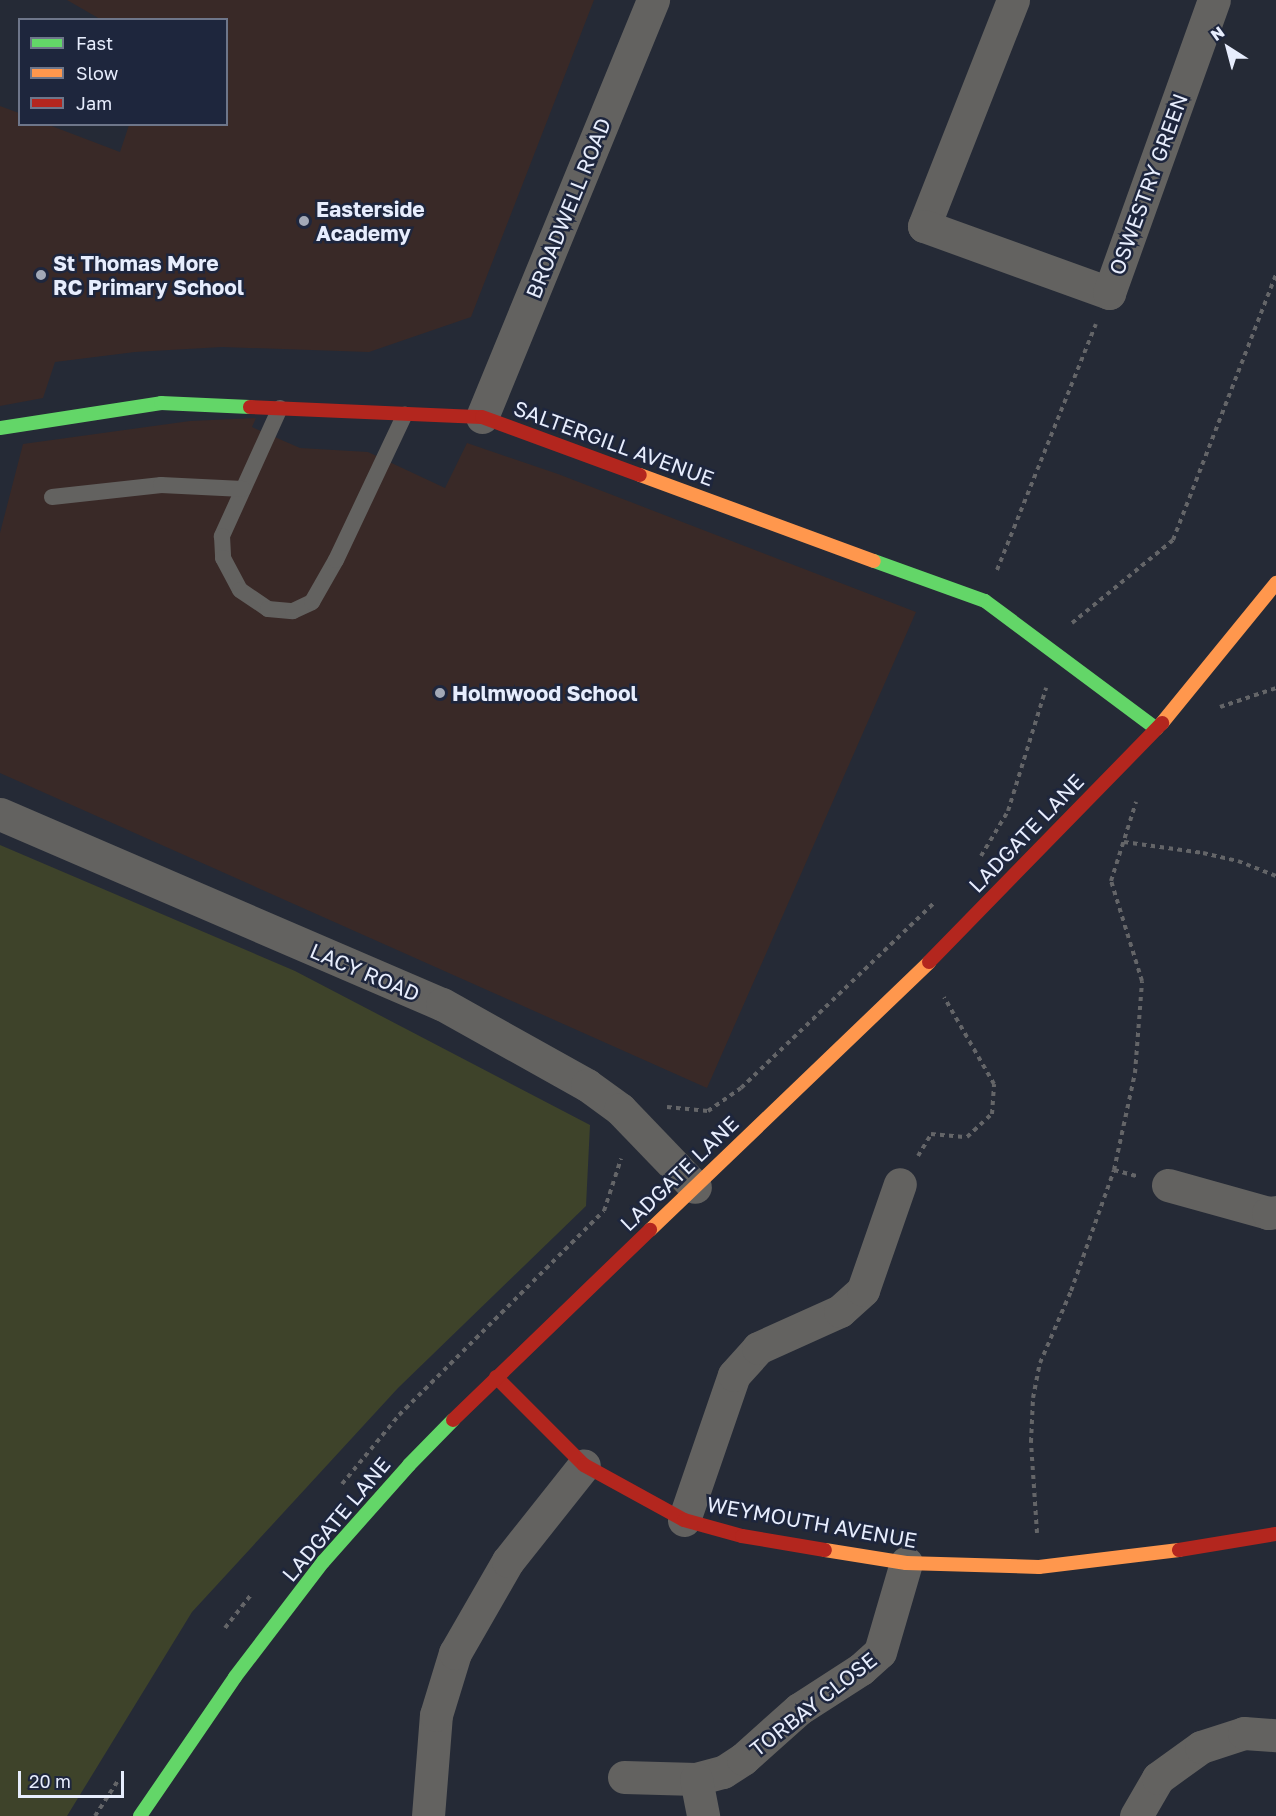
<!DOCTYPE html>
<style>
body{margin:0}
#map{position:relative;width:1276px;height:1816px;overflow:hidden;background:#252a36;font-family:"Golos Text",sans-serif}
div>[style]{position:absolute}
.commercial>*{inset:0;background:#392927}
.green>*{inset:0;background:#3e432a}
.path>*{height:4px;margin-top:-2px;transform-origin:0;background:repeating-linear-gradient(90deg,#646568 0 4.5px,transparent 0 9px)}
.lane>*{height:16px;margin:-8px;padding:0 8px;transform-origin:8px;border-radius:8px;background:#636260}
.street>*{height:33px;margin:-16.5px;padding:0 16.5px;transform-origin:16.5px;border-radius:16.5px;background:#636260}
.fast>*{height:14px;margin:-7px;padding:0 7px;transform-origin:7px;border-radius:7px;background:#63d668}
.slow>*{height:14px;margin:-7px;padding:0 7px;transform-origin:7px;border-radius:7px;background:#ff974d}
.jam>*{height:14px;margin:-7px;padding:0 7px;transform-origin:7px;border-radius:7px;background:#b3261e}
.dots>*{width:16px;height:16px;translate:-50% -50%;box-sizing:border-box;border:3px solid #1e263d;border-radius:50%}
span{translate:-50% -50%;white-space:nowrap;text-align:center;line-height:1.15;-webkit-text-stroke:5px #1e263d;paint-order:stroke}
.street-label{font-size:21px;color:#e7edfd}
.poi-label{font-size:21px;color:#e7edfd;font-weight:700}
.left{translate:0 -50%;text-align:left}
.legend{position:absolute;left:18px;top:18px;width:210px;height:108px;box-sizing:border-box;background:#1e263d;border:2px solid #6e768a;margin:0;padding:8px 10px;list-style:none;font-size:18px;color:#e7edfd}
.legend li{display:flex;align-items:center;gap:12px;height:30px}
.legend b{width:30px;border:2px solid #6e768a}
.north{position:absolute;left:1198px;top:18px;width:60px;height:60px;-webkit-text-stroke:4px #1e263d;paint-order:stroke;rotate:324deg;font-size:16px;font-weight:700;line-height:24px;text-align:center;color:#e7edfd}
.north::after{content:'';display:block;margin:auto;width:21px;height:27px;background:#e7edfd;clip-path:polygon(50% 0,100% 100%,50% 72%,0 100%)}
.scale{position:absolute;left:18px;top:1771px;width:106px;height:27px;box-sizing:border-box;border:3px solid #e7edfd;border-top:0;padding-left:8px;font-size:18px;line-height:21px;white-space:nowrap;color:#e7edfd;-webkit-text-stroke:4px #1e263d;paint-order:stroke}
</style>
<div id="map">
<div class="commercial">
<div style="clip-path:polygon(67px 0,594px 0,471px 317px,369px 352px,222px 347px,135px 352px,55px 362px,43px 398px,0 406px,0 106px,19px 113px,20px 124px,49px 125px,120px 152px,129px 125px,226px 124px,226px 20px,100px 19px)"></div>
<div style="clip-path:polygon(256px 418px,252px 427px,300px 448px,368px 452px,445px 488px,467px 443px,558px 474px,916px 612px,707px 1088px,0 773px,0 533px,23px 444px,190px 421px)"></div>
</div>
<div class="green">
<div style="clip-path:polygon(0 845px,295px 971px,590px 1125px,586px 1206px,398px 1388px,192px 1612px,67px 1816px,0 1816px)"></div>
</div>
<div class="path">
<div style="left:997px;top:570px;width:265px;rotate:-68.1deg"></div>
<div style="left:1072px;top:623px;width:131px;rotate:-39.4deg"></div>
<div style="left:1173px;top:540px;width:284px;rotate:-68.8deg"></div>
<div style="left:1220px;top:707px;width:59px;rotate:-18.7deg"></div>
<div style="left:1124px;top:842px;width:80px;rotate:7.9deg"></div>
<div style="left:1203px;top:853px;width:36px;rotate:13deg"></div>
<div style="left:1238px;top:861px;width:41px;rotate:21.5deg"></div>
<div style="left:981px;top:856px;width:52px;rotate:-59deg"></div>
<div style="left:1008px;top:811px;width:129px;rotate:-72.8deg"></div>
<div style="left:667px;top:1107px;width:41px;rotate:5.6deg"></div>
<div style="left:708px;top:1111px;width:40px;rotate:-34.9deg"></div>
<div style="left:741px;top:1088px;width:267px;rotate:-43.8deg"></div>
<div style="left:918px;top:1156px;width:26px;rotate:-59deg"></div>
<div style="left:931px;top:1134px;width:36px;rotate:5deg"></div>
<div style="left:967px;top:1137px;width:34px;rotate:-43deg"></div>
<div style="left:992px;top:1114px;width:30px;rotate:-86deg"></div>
<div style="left:994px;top:1084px;width:100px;rotate:-119.9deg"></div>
<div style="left:1114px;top:1170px;width:24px;rotate:15deg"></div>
<div style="left:342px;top:1484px;width:89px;rotate:-50.4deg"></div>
<div style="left:399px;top:1415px;width:289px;rotate:-44.9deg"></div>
<div style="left:604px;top:1211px;width:55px;rotate:-71.9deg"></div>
<div style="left:1037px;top:1533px;width:91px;rotate:-93.8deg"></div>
<div style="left:1031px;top:1442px;width:44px;rotate:-87.4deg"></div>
<div style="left:1033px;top:1398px;width:36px;rotate:-79deg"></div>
<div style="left:1040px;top:1363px;width:78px;rotate:-66.7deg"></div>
<div style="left:1071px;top:1291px;width:128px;rotate:-70.4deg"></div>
<div style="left:1114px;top:1170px;width:99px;rotate:-77.8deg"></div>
<div style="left:1135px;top:1073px;width:92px;rotate:-85.6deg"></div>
<div style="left:1142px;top:981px;width:105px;rotate:-107.2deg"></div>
<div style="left:1111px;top:881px;width:83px;rotate:-72.4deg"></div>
<div style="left:225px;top:1628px;width:41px;rotate:-52deg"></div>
<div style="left:95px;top:1816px;width:44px;rotate:-57deg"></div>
</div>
<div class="lane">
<div style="left:280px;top:408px;width:141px;rotate:114.4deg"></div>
<div style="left:222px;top:536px;width:22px;rotate:87deg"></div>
<div style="left:223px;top:558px;width:36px;rotate:62deg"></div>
<div style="left:240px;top:590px;width:34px;rotate:34deg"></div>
<div style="left:268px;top:609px;width:25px;rotate:5deg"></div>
<div style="left:293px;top:611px;width:21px;rotate:-25deg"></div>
<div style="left:312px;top:602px;width:48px;rotate:-60.3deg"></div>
<div style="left:336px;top:560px;width:161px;rotate:-64.7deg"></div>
<div style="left:52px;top:497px;width:110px;rotate:-6.3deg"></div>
<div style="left:161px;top:485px;width:82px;rotate:2.8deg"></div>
</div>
<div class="street">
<div style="left:1013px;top:0;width:243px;rotate:111.5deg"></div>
<div style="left:924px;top:226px;width:197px;rotate:19.9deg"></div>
<div style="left:1109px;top:293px;width:311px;rotate:-70.3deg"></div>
<div style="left:482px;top:417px;width:451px;rotate:-67.7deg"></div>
<div style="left:0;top:814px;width:481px;rotate:23.3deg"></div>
<div style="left:442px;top:1004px;width:166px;rotate:29.2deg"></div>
<div style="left:587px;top:1085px;width:41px;rotate:36deg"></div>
<div style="left:620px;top:1109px;width:108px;rotate:46.1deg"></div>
<div style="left:1168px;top:1185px;width:104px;rotate:15.6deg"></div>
<div style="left:1268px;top:1213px;width:8px;rotate:-7deg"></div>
<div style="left:684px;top:1520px;width:153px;rotate:-71deg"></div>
<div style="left:734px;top:1375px;width:36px;rotate:-48deg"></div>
<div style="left:758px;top:1348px;width:90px;rotate:-24.3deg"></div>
<div style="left:840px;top:1311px;width:31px;rotate:-42deg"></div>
<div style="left:863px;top:1290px;width:112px;rotate:-70.8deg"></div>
<div style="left:624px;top:1777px;width:72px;rotate:1.6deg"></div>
<div style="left:696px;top:1779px;width:28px;rotate:-15deg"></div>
<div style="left:723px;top:1772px;width:24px;rotate:-33deg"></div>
<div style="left:743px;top:1759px;width:75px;rotate:-41.8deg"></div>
<div style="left:799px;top:1709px;width:74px;rotate:-32.8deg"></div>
<div style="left:861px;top:1669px;width:25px;rotate:-42deg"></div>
<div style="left:880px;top:1652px;width:93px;rotate:-73.7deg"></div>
<div style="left:696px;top:1779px;width:38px;rotate:79deg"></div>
<div style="left:428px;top:1816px;width:101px;rotate:-85.5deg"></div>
<div style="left:436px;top:1715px;width:65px;rotate:-73deg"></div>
<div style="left:455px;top:1653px;width:106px;rotate:-60.1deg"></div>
<div style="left:508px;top:1561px;width:122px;rotate:-51.6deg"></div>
<div style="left:1136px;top:1816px;width:44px;rotate:-59.9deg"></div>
<div style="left:1158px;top:1778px;width:53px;rotate:-35.8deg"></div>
<div style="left:1201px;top:1747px;width:45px;rotate:-18deg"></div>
<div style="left:1244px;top:1733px;width:32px;rotate:4deg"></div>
</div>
<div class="fast">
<div style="left:0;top:428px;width:163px;rotate:-8.8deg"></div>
<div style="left:161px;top:403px;width:89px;rotate:2.6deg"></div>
<div style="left:874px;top:561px;width:118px;rotate:19.8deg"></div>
<div style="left:985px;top:601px;width:214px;rotate:36.7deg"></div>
<div style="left:140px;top:1816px;width:168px;rotate:-55.6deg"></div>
<div style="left:235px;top:1677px;width:145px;rotate:-52.6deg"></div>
<div style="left:323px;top:1562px;width:130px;rotate:-48.4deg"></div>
<div style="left:409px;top:1465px;width:63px;rotate:-45.6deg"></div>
</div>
<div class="slow">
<div style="left:640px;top:475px;width:249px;rotate:20.2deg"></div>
<div style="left:1162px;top:723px;width:181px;rotate:-50.8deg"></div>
<div style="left:650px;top:1230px;width:387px;rotate:-43.8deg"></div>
<div style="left:825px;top:1550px;width:82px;rotate:9.1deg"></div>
<div style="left:906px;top:1563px;width:133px;rotate:1.7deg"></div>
<div style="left:1039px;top:1567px;width:141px;rotate:-6.9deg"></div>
</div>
<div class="jam">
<div style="left:250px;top:407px;width:232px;rotate:2.5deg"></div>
<div style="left:482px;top:417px;width:168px;rotate:20.2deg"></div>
<div style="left:929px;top:962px;width:334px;rotate:-45.7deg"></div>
<div style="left:496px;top:1377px;width:124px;rotate:45deg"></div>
<div style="left:584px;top:1465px;width:114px;rotate:28.8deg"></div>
<div style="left:684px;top:1520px;width:60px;rotate:15.4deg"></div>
<div style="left:742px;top:1536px;width:84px;rotate:9.6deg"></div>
<div style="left:453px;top:1420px;width:274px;rotate:-44deg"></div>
<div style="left:1179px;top:1550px;width:98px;rotate:-9.4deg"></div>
</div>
<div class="dots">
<div style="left:304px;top:221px;background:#a3a9b7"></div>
<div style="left:41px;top:275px;background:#a3a9b7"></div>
<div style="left:440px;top:693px;background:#a3a9b7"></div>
</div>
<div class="street-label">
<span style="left:1148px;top:184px;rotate:-70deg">OSWESTRY GREEN</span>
<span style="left:568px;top:208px;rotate:-68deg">BROADWELL ROAD</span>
<span style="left:614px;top:443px;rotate:20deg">SALTERGILL AVENUE</span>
<span style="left:1026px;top:833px;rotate:-46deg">LADGATE LANE</span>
<span style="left:365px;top:972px;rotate:23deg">LACY ROAD</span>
<span style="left:679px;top:1173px;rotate:-44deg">LADGATE LANE</span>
<span style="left:336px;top:1519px;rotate:-50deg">LADGATE LANE</span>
<span style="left:812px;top:1522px;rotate:10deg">WEYMOUTH AVENUE</span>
<span style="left:813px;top:1704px;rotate:-38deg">TORBAY CLOSE</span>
</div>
<div class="poi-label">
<span class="left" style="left:316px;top:221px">Easterside<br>Academy</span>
<span class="left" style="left:53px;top:275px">St Thomas More<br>RC Primary School</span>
<span class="left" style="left:452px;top:693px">Holmwood School</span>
</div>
<ul class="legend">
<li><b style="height:8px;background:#63d668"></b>Fast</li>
<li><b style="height:8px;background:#ff974d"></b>Slow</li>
<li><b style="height:8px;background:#b3261e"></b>Jam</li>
</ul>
<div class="north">N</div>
<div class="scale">20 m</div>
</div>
